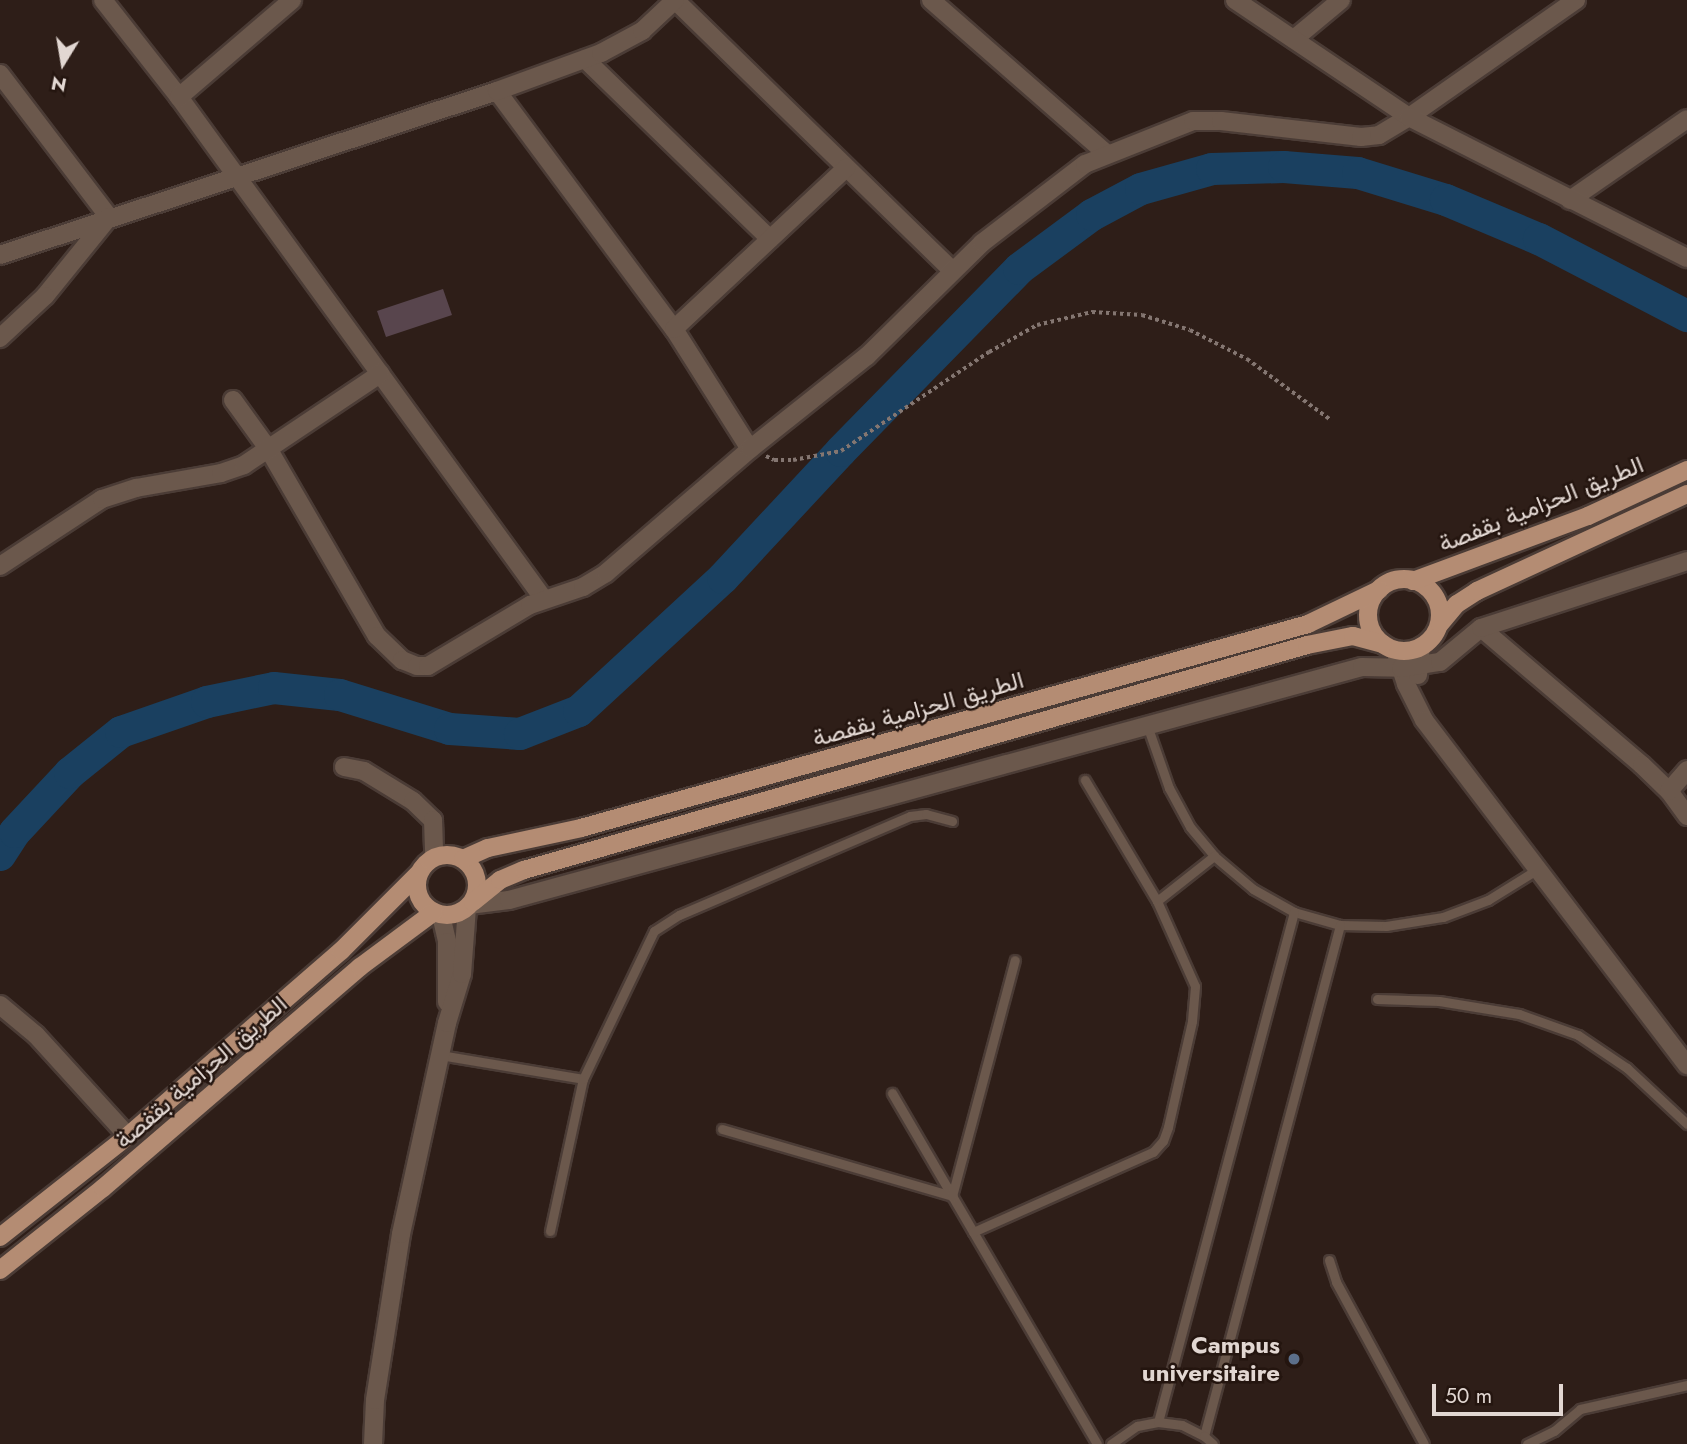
<!DOCTYPE html>
<meta charset="utf-8">
<style>
body{margin:0}
#map{position:relative;width:1687px;height:1444px;overflow:hidden;background:#2e1e18;font-family:Jost,Vazirmatn,sans-serif}
div>[style]{position:absolute}
.river>*{height:32px;margin:-16px;padding:0 16px;transform-origin:16px;border-radius:16px;background:#1a4060}
.building>*{inset:0;background:#58454d}
.path>*{height:3.5px;margin-top:-1.75px;transform-origin:0;background:repeating-linear-gradient(90deg,#847671 0 3.5px,transparent 0 7px)}
.roads{filter:drop-shadow(2px 0 #4b3c36) drop-shadow(-2px 0 #4b3c36) drop-shadow(0 2px #4b3c36) drop-shadow(0 -2px #4b3c36)}
.service>*{height:9px;margin:-4.5px;padding:0 4.5px;transform-origin:4.5px;border-radius:4.5px;background:#6b584c}
.minor>*{height:18px;margin:-9px;padding:0 9px;transform-origin:9px;border-radius:9px;background:#6b584c}
.tertiary>*{height:18px;margin:-9px;padding:0 9px;transform-origin:9px;border-radius:9px;background:#6b584c}
.primary>*{height:18px;margin:-9px;padding:0 9px;transform-origin:9px;border-radius:9px;background:#b48c73}
.primary>.ring{margin:-9px;padding:0;box-sizing:content-box;background:none;border:18px solid #b48c73;border-radius:50%}
.dots>*{width:19px;height:19px;translate:-50% -50%;box-sizing:border-box;border:4px solid #24150f;border-radius:50%}
span{translate:-50% -50%;white-space:nowrap;text-align:center;line-height:1.15;-webkit-text-stroke:5px #24150f;paint-order:stroke}
.street-label{font-size:24px;color:#e2d7d2}
.poi-label{font-size:24px;color:#e2d7d2;font-weight:700}
.right{translate:-100% -50%;text-align:right}
.north{position:absolute;left:28px;top:28px;width:70px;height:70px;-webkit-text-stroke:5px #24150f;paint-order:stroke;rotate:191deg;font-size:19px;font-weight:700;line-height:28px;text-align:center;color:#e2d7d2}
.north::after{content:'';display:block;margin:auto;width:24px;height:32px;background:#e2d7d2;clip-path:polygon(50% 0,100% 100%,50% 72%,0 100%)}
.scale{position:absolute;left:1432px;top:1384px;width:131px;height:32px;box-sizing:border-box;border:4px solid #e2d7d2;border-top:0;padding-left:9px;font-size:21px;line-height:24px;white-space:nowrap;color:#e2d7d2;-webkit-text-stroke:5px #24150f;paint-order:stroke}
</style>
<div id="map">
<div class="river">
<div style="left:0;top:855px;width:27px;rotate:-57deg"></div>
<div style="left:15px;top:832px;width:81px;rotate:-47deg"></div>
<div style="left:70px;top:773px;width:65px;rotate:-38.8deg"></div>
<div style="left:121px;top:732px;width:91px;rotate:-19.2deg"></div>
<div style="left:207px;top:702px;width:68px;rotate:-11.8deg"></div>
<div style="left:274px;top:688px;width:66px;rotate:6.1deg"></div>
<div style="left:340px;top:695px;width:115px;rotate:17.2deg"></div>
<div style="left:450px;top:729px;width:70px;rotate:4.1deg"></div>
<div style="left:520px;top:734px;width:63px;rotate:-21.3deg"></div>
<div style="left:579px;top:711px;width:196px;rotate:-42.7deg"></div>
<div style="left:723px;top:578px;width:173px;rotate:-47.1deg"></div>
<div style="left:841px;top:451px;width:255px;rotate:-45.6deg"></div>
<div style="left:1019px;top:269px;width:91px;rotate:-36.5deg"></div>
<div style="left:1092px;top:215px;width:55px;rotate:-28deg"></div>
<div style="left:1141px;top:189px;width:74px;rotate:-15.7deg"></div>
<div style="left:1212px;top:169px;width:72px;rotate:-1.6deg"></div>
<div style="left:1284px;top:167px;width:74px;rotate:4.6deg"></div>
<div style="left:1358px;top:173px;width:92px;rotate:17.1deg"></div>
<div style="left:1446px;top:200px;width:101px;rotate:22.8deg"></div>
<div style="left:1539px;top:239px;width:167px;rotate:27.5deg"></div>
</div>
<div class="building">
<div style="clip-path:polygon(443px 289px,452px 315px,386px 337px,377px 311px)"></div>
</div>
<div class="path">
<div style="left:766px;top:456px;width:9px;rotate:27deg"></div>
<div style="left:774px;top:460px;width:19px"></div>
<div style="left:793px;top:460px;width:49px;rotate:-10.6deg"></div>
<div style="left:841px;top:451px;width:178px;rotate:-33.8deg"></div>
<div style="left:989px;top:352px;width:55px;rotate:-29.4deg"></div>
<div style="left:1037px;top:325px;width:57px;rotate:-13.3deg"></div>
<div style="left:1092px;top:312px;width:50px;rotate:3.4deg"></div>
<div style="left:1142px;top:315px;width:50px;rotate:17.4deg"></div>
<div style="left:1190px;top:330px;width:64px;rotate:27deg"></div>
<div style="left:1247px;top:359px;width:104px;rotate:36deg"></div>
</div>
<div class="roads">
<div class="service">
<div style="left:1148px;top:728px;width:64px;rotate:70.7deg"></div>
<div style="left:1169px;top:788px;width:44px;rotate:61.7deg"></div>
<div style="left:1190px;top:827px;width:38px;rotate:50deg"></div>
<div style="left:1214px;top:856px;width:51px;rotate:40.2deg"></div>
<div style="left:1253px;top:889px;width:47px;rotate:29.3deg"></div>
<div style="left:1294px;top:912px;width:48px;rotate:15.8deg"></div>
<div style="left:1340px;top:925px;width:46px;rotate:1.2deg"></div>
<div style="left:1386px;top:926px;width:58px;rotate:-9deg"></div>
<div style="left:1443px;top:917px;width:48px;rotate:-20.7deg"></div>
<div style="left:1488px;top:900px;width:59px;rotate:-31.8deg"></div>
<div style="left:1157px;top:901px;width:73px;rotate:-38.3deg"></div>
<div style="left:1377px;top:999px;width:62px;rotate:1.8deg"></div>
<div style="left:1439px;top:1001px;width:81px;rotate:9.2deg"></div>
<div style="left:1519px;top:1014px;width:63px;rotate:19.6deg"></div>
<div style="left:1578px;top:1035px;width:59px;rotate:34deg"></div>
<div style="left:1627px;top:1068px;width:82px;rotate:43deg"></div>
<div style="left:440px;top:1055px;width:145px;rotate:9.5deg"></div>
<div style="left:892px;top:1093px;width:406px;rotate:59.7deg"></div>
<div style="left:722px;top:1129px;width:240px;rotate:16.2deg"></div>
<div style="left:952px;top:1196px;width:244px;rotate:-75.1deg"></div>
<div style="left:550px;top:1231px;width:156px;rotate:-77.8deg"></div>
<div style="left:583px;top:1079px;width:164px;rotate:-64.4deg"></div>
<div style="left:654px;top:931px;width:30px;rotate:-33deg"></div>
<div style="left:679px;top:915px;width:251px;rotate:-23.2deg"></div>
<div style="left:910px;top:816px;width:16px;rotate:-7deg"></div>
<div style="left:926px;top:814px;width:27px;rotate:15deg"></div>
<div style="left:973px;top:1232px;width:197px;rotate:-24deg"></div>
<div style="left:1153px;top:1152px;width:15px;rotate:-48deg"></div>
<div style="left:1163px;top:1141px;width:15px;rotate:-70deg"></div>
<div style="left:1168px;top:1127px;width:109px;rotate:-77.2deg"></div>
<div style="left:1192px;top:1021px;width:35px;rotate:-85deg"></div>
<div style="left:1195px;top:986px;width:93px;rotate:-114.1deg"></div>
<div style="left:1157px;top:901px;width:141px;rotate:-120.8deg"></div>
<div style="left:1329px;top:1260px;width:23px;rotate:72deg"></div>
<div style="left:1336px;top:1282px;width:184px;rotate:61.5deg"></div>
<div style="left:1158px;top:1422px;width:528px;rotate:-75.07deg"></div>
<div style="left:1204px;top:1436px;width:529px;rotate:-75.1deg"></div>
<div style="left:1111px;top:1444px;width:32px;rotate:-35deg"></div>
<div style="left:1137px;top:1426px;width:21px;rotate:-11deg"></div>
<div style="left:1158px;top:1422px;width:24px;rotate:7deg"></div>
<div style="left:1182px;top:1425px;width:25px;rotate:27deg"></div>
<div style="left:1204px;top:1436px;width:12px;rotate:42deg"></div>
<div style="left:1527px;top:1444px;width:30px;rotate:-26deg"></div>
<div style="left:1554px;top:1431px;width:34px;rotate:-40deg"></div>
<div style="left:1580px;top:1409px;width:110px;rotate:-12.6deg"></div>
</div>
<div class="minor">
<div style="left:103px;top:0;width:123px;rotate:51.9deg"></div>
<div style="left:179px;top:97px;width:619px;rotate:54deg"></div>
<div style="left:675px;top:0;width:387px;rotate:44.3deg"></div>
<div style="left:931px;top:0;width:232px;rotate:41.2deg"></div>
<div style="left:1294px;top:39px;width:61px;rotate:-39.7deg"></div>
<div style="left:585px;top:59px;width:258px;rotate:44.2deg"></div>
<div style="left:0;top:74px;width:180px;rotate:52.7deg"></div>
<div style="left:109px;top:217px;width:102px;rotate:129deg"></div>
<div style="left:45px;top:296px;width:62px;rotate:137deg"></div>
<div style="left:497px;top:91px;width:297px;rotate:53.4deg"></div>
<div style="left:674px;top:329px;width:142px;rotate:57.7deg"></div>
<div style="left:179px;top:97px;width:149px;rotate:-40.6deg"></div>
<div style="left:1570px;top:200px;width:142px;rotate:-34.7deg"></div>
<div style="left:674px;top:329px;width:236px;rotate:-43.1deg"></div>
<div style="left:233px;top:400px;width:62px;rotate:54.2deg"></div>
<div style="left:269px;top:450px;width:215px;rotate:59.9deg"></div>
<div style="left:377px;top:636px;width:35px;rotate:44deg"></div>
<div style="left:402px;top:660px;width:16px;rotate:22deg"></div>
<div style="left:417px;top:666px;width:11px"></div>
<div style="left:428px;top:666px;width:119px;rotate:-30.9deg"></div>
<div style="left:530px;top:605px;width:56px;rotate:-18.8deg"></div>
<div style="left:583px;top:587px;width:27px;rotate:-31deg"></div>
<div style="left:606px;top:573px;width:190px;rotate:-40.7deg"></div>
<div style="left:750px;top:449px;width:149px;rotate:-38.5deg"></div>
<div style="left:867px;top:356px;width:161px;rotate:-44.5deg"></div>
<div style="left:982px;top:243px;width:130px;rotate:-37.5deg"></div>
<div style="left:1085px;top:164px;width:116px;rotate:-21.7deg"></div>
<div style="left:1193px;top:121px;width:28px"></div>
<div style="left:1221px;top:121px;width:141px;rotate:6.5deg"></div>
<div style="left:1361px;top:137px;width:18px;rotate:-6deg"></div>
<div style="left:1379px;top:135px;width:35px;rotate:-31deg"></div>
<div style="left:1409px;top:117px;width:204px;rotate:-35deg"></div>
<div style="left:0;top:566px;width:122px;rotate:-33.3deg"></div>
<div style="left:102px;top:499px;width:36px;rotate:-18deg"></div>
<div style="left:136px;top:488px;width:86px;rotate:-10deg"></div>
<div style="left:221px;top:473px;width:24px;rotate:-19deg"></div>
<div style="left:244px;top:465px;width:164px;rotate:-33.8deg"></div>
<div style="left:1481px;top:628px;width:211px;rotate:40.4deg"></div>
<div style="left:1642px;top:765px;width:37px;rotate:44deg"></div>
<div style="left:1669px;top:791px;width:31px;rotate:54deg"></div>
<div style="left:344px;top:767px;width:20px;rotate:11deg"></div>
<div style="left:364px;top:771px;width:57px;rotate:31.5deg"></div>
<div style="left:413px;top:801px;width:28px;rotate:44deg"></div>
<div style="left:433px;top:820px;width:37px;rotate:88deg"></div>
<div style="left:1669px;top:791px;width:28px;rotate:-49deg"></div>
<div style="left:441px;top:915px;width:28px;rotate:77deg"></div>
<div style="left:447px;top:942px;width:60px;rotate:90deg"></div>
<div style="left:0;top:1005px;width:47px;rotate:39.8deg"></div>
<div style="left:36px;top:1035px;width:137px;rotate:47.7deg"></div>
<div style="left:373px;top:1444px;width:44px;rotate:-87.4deg"></div>
<div style="left:375px;top:1400px;width:168px;rotate:-81.1deg"></div>
<div style="left:401px;top:1234px;width:216px;rotate:-77.7deg"></div>
<div style="left:447px;top:1023px;width:51px;rotate:-73deg"></div>
<div style="left:462px;top:974px;width:66px;rotate:-85.7deg"></div>
</div>
<div class="tertiary">
<div style="left:1235px;top:0;width:210px;rotate:33.9deg"></div>
<div style="left:1409px;top:117px;width:312px;rotate:26.9deg"></div>
<div style="left:0;top:255px;width:523px;rotate:-18.26deg"></div>
<div style="left:497px;top:91px;width:111px;rotate:-20.1deg"></div>
<div style="left:601px;top:53px;width:47px;rotate:-28.2deg"></div>
<div style="left:642px;top:31px;width:45px;rotate:-43.2deg"></div>
<div style="left:1395px;top:650px;width:36px;rotate:72deg"></div>
<div style="left:1406px;top:684px;width:40px;rotate:63.4deg"></div>
<div style="left:1424px;top:720px;width:434px;rotate:52.7deg"></div>
<div style="left:1418px;top:675px;width:28px;rotate:-84deg"></div>
<div style="left:469px;top:905px;width:40px;rotate:-7.1deg"></div>
<div style="left:509px;top:900px;width:884px;rotate:-15.28deg"></div>
<div style="left:1362px;top:667px;width:39px;rotate:1deg"></div>
<div style="left:1401px;top:668px;width:39px;rotate:-9deg"></div>
<div style="left:1440px;top:662px;width:53px;rotate:-39.7deg"></div>
<div style="left:1481px;top:628px;width:217px;rotate:-18deg"></div>
</div>
<div class="primary">
<div class="ring" style="left:1368px;top:579px;width:54px;height:54px"></div>
<div style="left:1413px;top:581px;width:187px;rotate:-20.4deg"></div>
<div style="left:1588px;top:516px;width:109px;rotate:-24.9deg"></div>
<div style="left:1440px;top:624px;width:26px;rotate:-50deg"></div>
<div style="left:1457px;top:604px;width:24px;rotate:-33deg"></div>
<div style="left:1477px;top:591px;width:231px;rotate:-24.8deg"></div>
<div class="ring" style="left:417px;top:855px;width:42px;height:42px"></div>
<div style="left:463px;top:859px;width:27px;rotate:-24deg"></div>
<div style="left:488px;top:848px;width:95px;rotate:-12.1deg"></div>
<div style="left:581px;top:828px;width:755px;rotate:-15.67deg"></div>
<div style="left:1308px;top:624px;width:79px;rotate:-25.6deg"></div>
<div style="left:473px;top:902px;width:35px;rotate:-39deg"></div>
<div style="left:500px;top:880px;width:26px;rotate:-23deg"></div>
<div style="left:524px;top:870px;width:815px;rotate:-16.03deg"></div>
<div style="left:1307px;top:645px;width:47px;rotate:-11.1deg"></div>
<div style="left:1353px;top:636px;width:31px;rotate:15deg"></div>
<div style="left:0;top:1237px;width:163px;rotate:-38.3deg"></div>
<div style="left:128px;top:1136px;width:282px;rotate:-41deg"></div>
<div style="left:341px;top:951px;width:110px;rotate:-45deg"></div>
<div style="left:0;top:1270px;width:132px;rotate:-38.5deg"></div>
<div style="left:103px;top:1188px;width:339px;rotate:-40.7deg"></div>
<div style="left:360px;top:967px;width:92px;rotate:-36.6deg"></div>
</div>
</div>
<div class="dots">
<div style="left:1294px;top:1359px;background:#5c6f8a"></div>
</div>
<div class="street-label">
<span style="left:1541px;top:504px;rotate:-22deg">الطريق الحزامية بقفصة</span>
<span style="left:918px;top:709px;rotate:-16deg">الطريق الحزامية بقفصة</span>
<span style="left:201px;top:1072px;rotate:-41deg">الطريق الحزامية بقفصة</span>
</div>
<div class="poi-label">
<span class="right" style="left:1280px;top:1359px">Campus<br>universitaire</span>
</div>
<div class="north">N</div>
<div class="scale">50 m</div>
</div>
